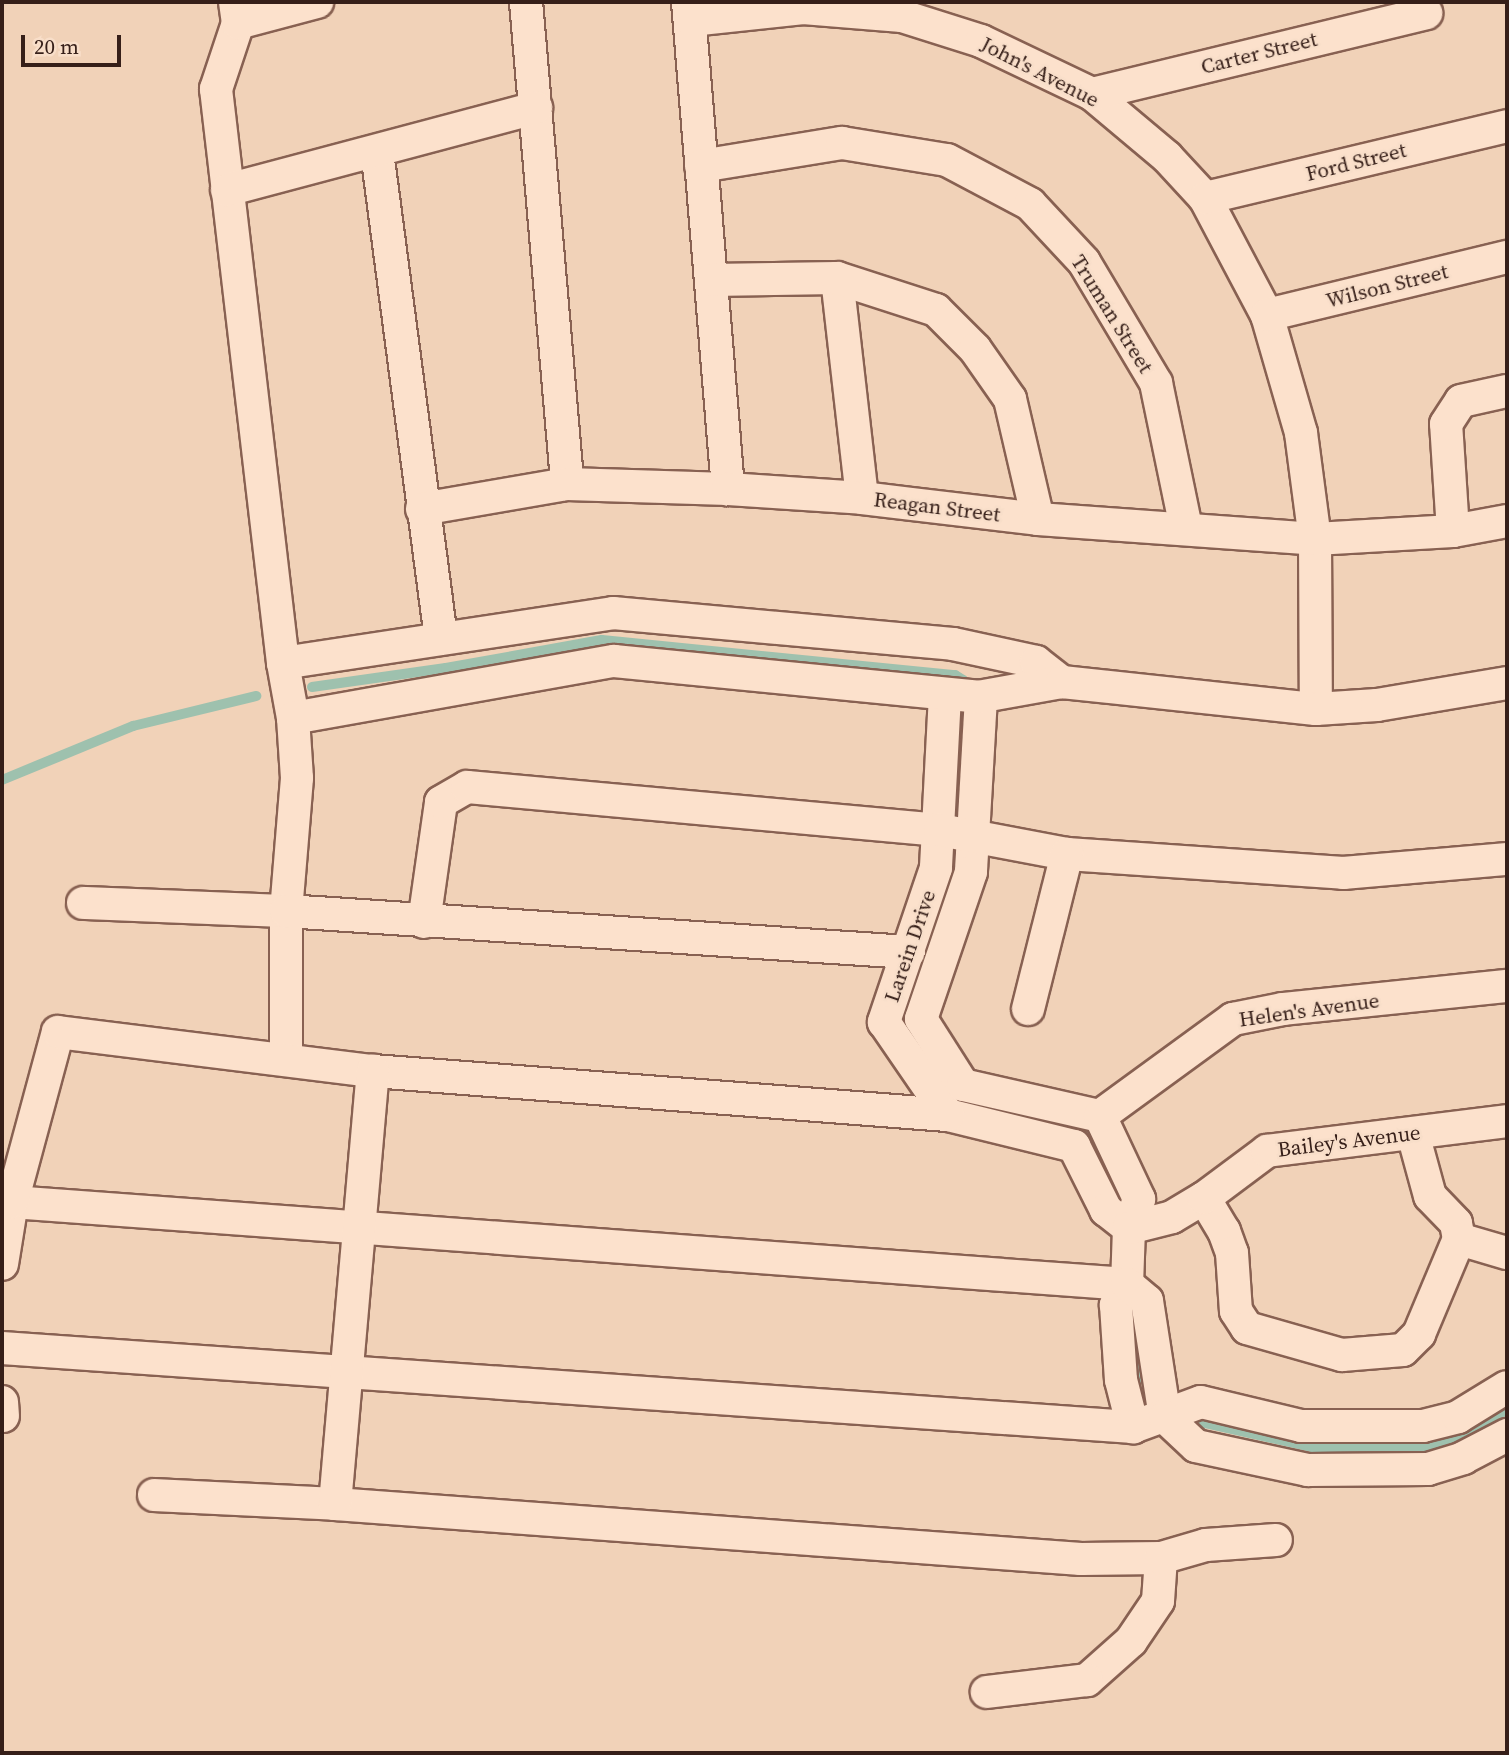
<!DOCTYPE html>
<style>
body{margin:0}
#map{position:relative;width:1509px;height:1755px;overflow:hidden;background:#f1d2b8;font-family:"Source Serif 4",serif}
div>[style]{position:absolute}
.stream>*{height:10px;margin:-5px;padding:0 5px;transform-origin:5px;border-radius:5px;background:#9ec1ae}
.roads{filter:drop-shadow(2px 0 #886152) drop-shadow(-2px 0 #886152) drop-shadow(0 2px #886152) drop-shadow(0 -2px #886152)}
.minor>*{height:32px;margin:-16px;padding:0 16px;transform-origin:16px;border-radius:16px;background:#fce1cc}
span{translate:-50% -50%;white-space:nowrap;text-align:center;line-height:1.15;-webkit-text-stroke:5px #f8dec9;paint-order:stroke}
.street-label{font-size:21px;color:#361f19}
.frame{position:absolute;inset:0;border:4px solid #361f19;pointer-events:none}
.scale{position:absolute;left:21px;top:35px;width:100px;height:32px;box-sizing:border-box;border:4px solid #361f19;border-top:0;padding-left:9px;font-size:21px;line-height:24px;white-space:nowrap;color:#361f19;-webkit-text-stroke:5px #f8dec9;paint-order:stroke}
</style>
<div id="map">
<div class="stream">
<div style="left:312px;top:687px;width:135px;rotate:-8.1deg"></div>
<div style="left:446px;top:668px;width:158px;rotate:-10.2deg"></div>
<div style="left:602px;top:640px;width:355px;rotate:5.7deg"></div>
<div style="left:955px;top:675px;width:9px;rotate:32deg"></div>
<div style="left:963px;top:680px;width:118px;rotate:91.9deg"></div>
<div style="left:2px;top:780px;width:142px;rotate:-22.4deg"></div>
<div style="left:133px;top:726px;width:127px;rotate:-13.7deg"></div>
<div style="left:921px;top:1049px;width:33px;rotate:-123deg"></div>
<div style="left:903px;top:1021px;width:160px;rotate:-71.8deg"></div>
<div style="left:997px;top:1109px;width:91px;rotate:14deg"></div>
<div style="left:1085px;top:1131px;width:73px;rotate:64.1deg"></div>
<div style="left:1132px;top:1309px;width:71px;rotate:83.6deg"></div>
<div style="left:1201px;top:1422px;width:114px;rotate:12.7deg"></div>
<div style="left:1312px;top:1447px;width:115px;rotate:1deg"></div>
<div style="left:1427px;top:1449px;width:59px;rotate:-23.1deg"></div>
<div style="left:1481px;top:1426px;width:31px;rotate:-33deg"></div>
</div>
<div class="roads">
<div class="minor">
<div style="left:235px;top:2px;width:21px;rotate:82deg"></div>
<div style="left:238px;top:23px;width:70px;rotate:108.4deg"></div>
<div style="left:216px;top:89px;width:578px;rotate:83.34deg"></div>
<div style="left:283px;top:663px;width:56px;rotate:79.7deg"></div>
<div style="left:293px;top:718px;width:60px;rotate:86.2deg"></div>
<div style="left:297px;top:778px;width:133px;rotate:94.7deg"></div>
<div style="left:286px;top:911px;width:147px;rotate:90deg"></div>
<div style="left:526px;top:2px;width:484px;rotate:85.1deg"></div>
<div style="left:688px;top:2px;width:489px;rotate:85.3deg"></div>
<div style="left:691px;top:20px;width:113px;rotate:-6.1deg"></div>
<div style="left:803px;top:8px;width:99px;rotate:4.6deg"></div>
<div style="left:902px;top:16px;width:83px;rotate:17.6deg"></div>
<div style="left:981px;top:41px;width:123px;rotate:25.5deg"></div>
<div style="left:1092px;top:94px;width:98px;rotate:40deg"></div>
<div style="left:1167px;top:157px;width:56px;rotate:47.2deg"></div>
<div style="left:1205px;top:198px;width:132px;rotate:62.1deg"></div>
<div style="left:1267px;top:315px;width:123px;rotate:73.9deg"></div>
<div style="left:1301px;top:433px;width:107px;rotate:82.5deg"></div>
<div style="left:1315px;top:539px;width:170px;rotate:89.7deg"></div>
<div style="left:238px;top:23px;width:82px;rotate:-14.9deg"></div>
<div style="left:1092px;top:94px;width:344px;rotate:-13.6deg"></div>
<div style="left:377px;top:152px;width:491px;rotate:82.5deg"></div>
<div style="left:701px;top:166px;width:143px;rotate:-9.3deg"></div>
<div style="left:842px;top:143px;width:106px;rotate:9.2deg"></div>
<div style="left:947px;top:160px;width:94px;rotate:27.9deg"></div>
<div style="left:1030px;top:204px;width:79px;rotate:47deg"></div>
<div style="left:1084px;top:262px;width:141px;rotate:59.2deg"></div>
<div style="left:1156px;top:383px;width:148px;rotate:78.3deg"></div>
<div style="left:227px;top:190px;width:320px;rotate:-14.9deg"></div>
<div style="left:1205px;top:198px;width:310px;rotate:-13.4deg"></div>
<div style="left:837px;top:278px;width:221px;rotate:83.5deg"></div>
<div style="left:711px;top:280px;width:126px;rotate:-0.9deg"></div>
<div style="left:837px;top:278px;width:104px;rotate:17.9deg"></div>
<div style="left:936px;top:310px;width:55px;rotate:45deg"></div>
<div style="left:975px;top:349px;width:61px;rotate:55deg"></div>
<div style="left:1010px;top:399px;width:123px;rotate:76.9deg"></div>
<div style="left:1267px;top:315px;width:247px;rotate:-13.6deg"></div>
<div style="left:422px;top:509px;width:147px;rotate:-9.8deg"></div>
<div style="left:567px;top:484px;width:161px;rotate:1.8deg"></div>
<div style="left:728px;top:489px;width:134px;rotate:3.8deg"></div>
<div style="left:862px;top:498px;width:177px;rotate:6.8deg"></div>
<div style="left:1038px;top:519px;width:278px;rotate:4.1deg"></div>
<div style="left:1315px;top:539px;width:138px;rotate:-3.3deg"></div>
<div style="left:1453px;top:531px;width:55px;rotate:-10.5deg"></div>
<div style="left:1453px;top:531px;width:107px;rotate:-93.7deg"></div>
<div style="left:1446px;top:424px;width:27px;rotate:-57deg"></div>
<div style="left:1461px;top:401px;width:47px;rotate:-12.3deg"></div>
<div style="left:283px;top:663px;width:334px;rotate:-8.6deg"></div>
<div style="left:613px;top:613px;width:341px;rotate:5.2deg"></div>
<div style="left:953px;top:644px;width:85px;rotate:12.2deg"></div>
<div style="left:1036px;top:662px;width:33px;rotate:38deg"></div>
<div style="left:945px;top:695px;width:173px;rotate:93deg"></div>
<div style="left:936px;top:868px;width:163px;rotate:108.7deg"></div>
<div style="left:884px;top:1022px;width:113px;rotate:55.5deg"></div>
<div style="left:948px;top:1115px;width:130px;rotate:13.8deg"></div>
<div style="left:1074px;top:1146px;width:72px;rotate:63.4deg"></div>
<div style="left:1106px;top:1210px;width:29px;rotate:38deg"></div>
<div style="left:981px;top:697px;width:175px;rotate:93.3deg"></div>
<div style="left:971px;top:872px;width:155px;rotate:108.8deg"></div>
<div style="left:921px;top:1019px;width:78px;rotate:57.5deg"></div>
<div style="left:963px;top:1085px;width:140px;rotate:12.8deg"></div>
<div style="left:1100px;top:1116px;width:92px;rotate:64.8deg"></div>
<div style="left:1139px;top:1199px;width:31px;rotate:109deg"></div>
<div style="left:1129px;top:1228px;width:56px;rotate:92deg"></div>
<div style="left:1127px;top:1284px;width:24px;rotate:118deg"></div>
<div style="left:1116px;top:1305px;width:75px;rotate:86.2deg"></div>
<div style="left:1121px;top:1380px;width:49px;rotate:75.7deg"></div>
<div style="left:293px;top:718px;width:326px;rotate:-10.1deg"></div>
<div style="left:614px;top:661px;width:366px;rotate:5.6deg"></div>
<div style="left:978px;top:697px;width:85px;rotate:-10.1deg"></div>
<div style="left:1062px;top:682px;width:255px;rotate:6.1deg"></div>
<div style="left:1316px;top:709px;width:61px;rotate:-3.8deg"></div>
<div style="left:1377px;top:705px;width:132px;rotate:-9.6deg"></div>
<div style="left:83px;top:903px;width:203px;rotate:2.3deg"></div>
<div style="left:286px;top:911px;width:624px;rotate:3.77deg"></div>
<div style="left:424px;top:922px;width:121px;rotate:-81.9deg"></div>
<div style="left:441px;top:802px;width:30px;rotate:-30deg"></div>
<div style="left:467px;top:787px;width:475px;rotate:5.2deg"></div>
<div style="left:940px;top:830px;width:129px;rotate:10.7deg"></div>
<div style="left:1067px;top:854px;width:277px;rotate:3.9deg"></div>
<div style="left:1343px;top:873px;width:165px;rotate:-4.9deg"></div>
<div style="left:1028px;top:1009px;width:160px;rotate:-75.9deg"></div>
<div style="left:1100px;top:1116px;width:165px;rotate:-36.1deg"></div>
<div style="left:1233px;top:1019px;width:51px;rotate:-11.3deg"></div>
<div style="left:1283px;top:1009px;width:225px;rotate:-5.9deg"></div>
<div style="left:1204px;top:1198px;width:39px;rotate:59deg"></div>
<div style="left:1224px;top:1231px;width:23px;rotate:70deg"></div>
<div style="left:1232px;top:1253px;width:58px;rotate:86.1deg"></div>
<div style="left:1236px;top:1311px;width:20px;rotate:57deg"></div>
<div style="left:1247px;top:1328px;width:99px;rotate:15.9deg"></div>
<div style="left:1342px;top:1355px;width:61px;rotate:-4.7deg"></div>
<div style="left:1403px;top:1350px;width:23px;rotate:-45deg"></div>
<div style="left:1419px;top:1334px;width:103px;rotate:-67.2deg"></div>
<div style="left:1459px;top:1239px;width:16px;rotate:-101deg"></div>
<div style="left:1456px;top:1223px;width:37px;rotate:-134deg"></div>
<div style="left:1430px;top:1196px;width:64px;rotate:-105.3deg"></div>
<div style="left:12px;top:1202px;width:1118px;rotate:4.21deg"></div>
<div style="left:1127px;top:1284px;width:26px;rotate:40deg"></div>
<div style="left:1147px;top:1301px;width:117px;rotate:81.2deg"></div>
<div style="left:1129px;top:1228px;width:44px;rotate:-14.3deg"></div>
<div style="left:1172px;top:1217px;width:37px;rotate:-31deg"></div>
<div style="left:1204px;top:1198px;width:79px;rotate:-36.7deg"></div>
<div style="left:1267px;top:1151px;width:242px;rotate:-7.1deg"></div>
<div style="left:1459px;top:1239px;width:50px;rotate:16.3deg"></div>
<div style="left:2px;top:1264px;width:63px;rotate:-80.8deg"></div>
<div style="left:12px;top:1202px;width:176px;rotate:-74.9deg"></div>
<div style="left:58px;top:1032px;width:317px;rotate:7.1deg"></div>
<div style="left:373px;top:1071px;width:577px;rotate:4.38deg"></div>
<div style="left:2px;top:1348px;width:1134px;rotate:4deg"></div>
<div style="left:1133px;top:1427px;width:72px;rotate:-20.2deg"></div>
<div style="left:1201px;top:1402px;width:103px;rotate:13.5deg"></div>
<div style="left:1301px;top:1426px;width:122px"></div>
<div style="left:1423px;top:1426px;width:36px;rotate:-14deg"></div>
<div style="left:1458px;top:1417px;width:57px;rotate:-31.5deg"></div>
<div style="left:2px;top:1402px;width:14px;rotate:86deg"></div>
<div style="left:1165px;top:1417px;width:42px;rotate:43.1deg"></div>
<div style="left:1196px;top:1446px;width:115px;rotate:12.1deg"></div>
<div style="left:1308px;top:1470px;width:120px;rotate:-0.5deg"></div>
<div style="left:1428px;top:1469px;width:37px;rotate:-17deg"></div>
<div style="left:1463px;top:1458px;width:50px;rotate:-27.6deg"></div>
<div style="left:154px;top:1495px;width:181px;rotate:2.8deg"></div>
<div style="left:335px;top:1504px;width:748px;rotate:4.22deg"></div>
<div style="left:1081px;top:1559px;width:80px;rotate:-0.7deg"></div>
<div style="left:1161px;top:1558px;width:43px;rotate:94deg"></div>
<div style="left:1158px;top:1601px;width:48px;rotate:124deg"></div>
<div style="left:1131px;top:1641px;width:59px;rotate:138.4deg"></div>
<div style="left:1087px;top:1680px;width:101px;rotate:173.2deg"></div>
<div style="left:335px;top:1504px;width:435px;rotate:-85deg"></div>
<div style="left:1161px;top:1558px;width:47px;rotate:-16.1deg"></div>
<div style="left:1206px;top:1545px;width:70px;rotate:-4.1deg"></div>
</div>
</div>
<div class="street-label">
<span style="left:1259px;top:53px;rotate:-14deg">Carter Street</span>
<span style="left:1040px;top:72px;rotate:27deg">John's Avenue</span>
<span style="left:1356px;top:162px;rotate:-14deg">Ford Street</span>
<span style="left:1387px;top:286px;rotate:-14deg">Wilson Street</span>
<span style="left:1112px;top:314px;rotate:58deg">Truman Street</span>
<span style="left:937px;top:507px;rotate:7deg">Reagan Street</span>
<span style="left:910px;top:946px;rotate:-71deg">Larein Drive</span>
<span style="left:1309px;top:1010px;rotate:-8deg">Helen's Avenue</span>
<span style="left:1349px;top:1141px;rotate:-7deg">Bailey's Avenue</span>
</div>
<div class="frame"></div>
<div class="scale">20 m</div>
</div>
